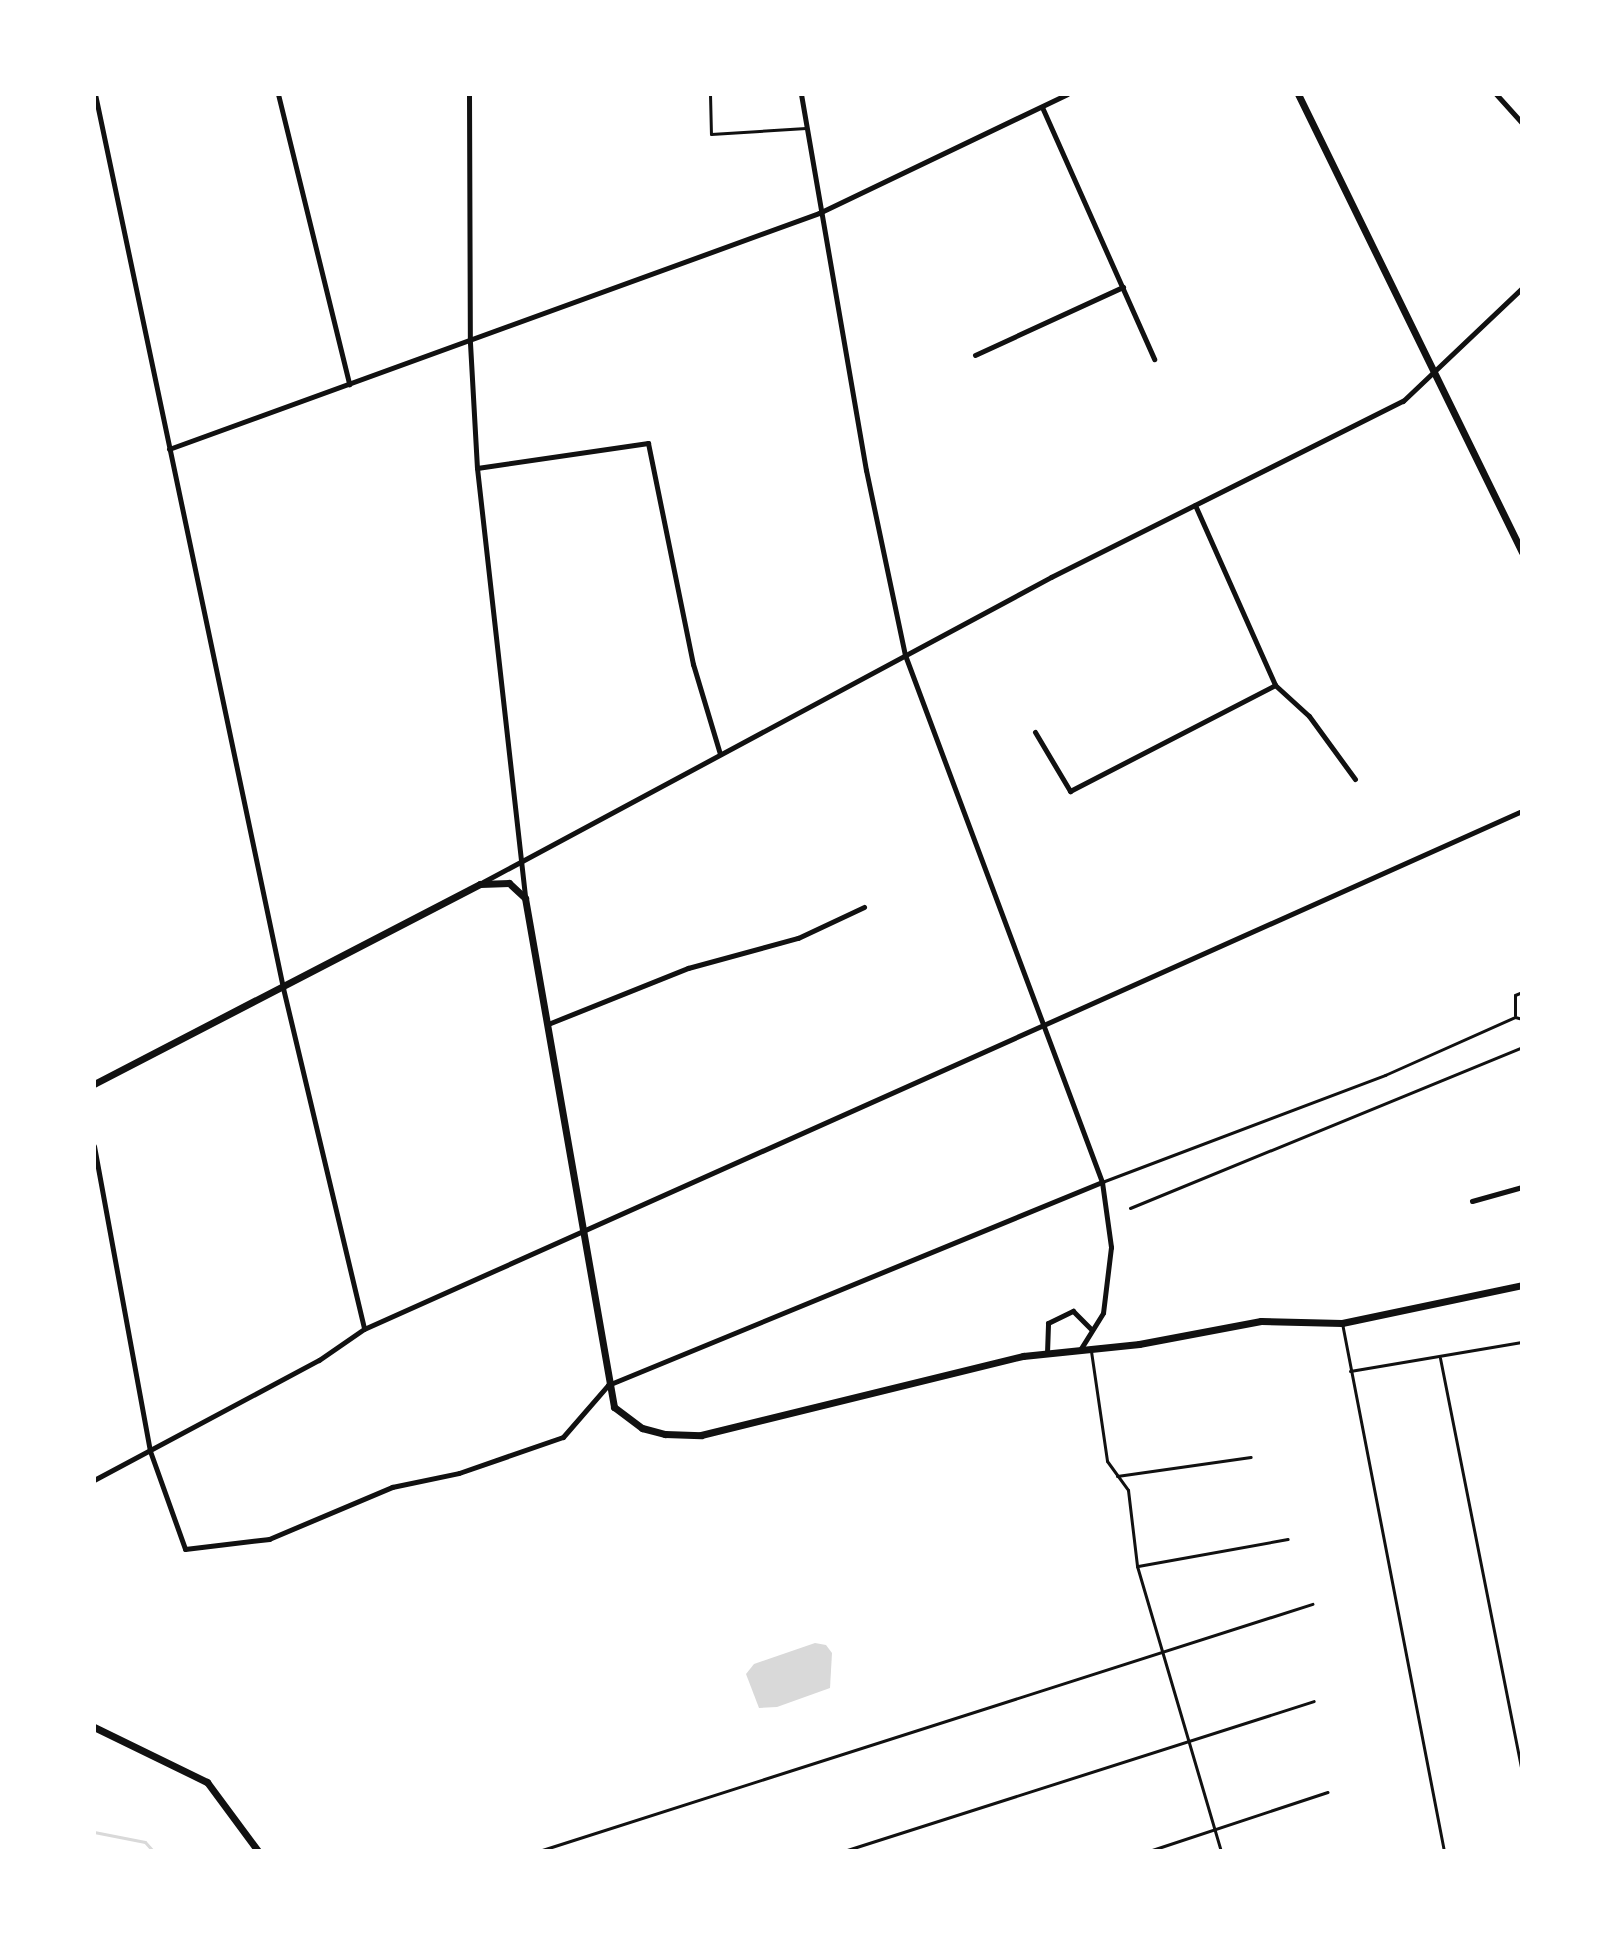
<!DOCTYPE html>
<style>
body{margin:0}
#map{position:relative;width:1616px;height:1945px;overflow:hidden;background:#fff;font-family:Spectral,serif}
div>[style]{position:absolute}
.water>*{inset:0;background:#d9d9d9}
.stream>*{height:3px;margin:-1.5px;padding:0 1.5px;transform-origin:1.5px;border-radius:1.5px;background:#d9d9d9}
.service>*{height:3px;margin:-1.5px;padding:0 1.5px;transform-origin:1.5px;border-radius:1.5px;background:#111}
.minor>*{height:5px;margin:-2.5px;padding:0 2.5px;transform-origin:2.5px;border-radius:2.5px;background:#111}
.tertiary>*{height:7px;margin:-3.5px;padding:0 3.5px;transform-origin:3.5px;border-radius:3.5px;background:#111}
span{translate:-50% -50%;white-space:nowrap;text-align:center;line-height:1.15;-webkit-text-stroke:6px #fff;paint-order:stroke}
.frame{position:absolute;inset:0;border:96px solid #fff;pointer-events:none}
</style>
<div id="map">
<div class="water">
<div style="clip-path:polygon(815px 1643px,826px 1645px,832px 1653px,830px 1688px,777px 1707px,759px 1708px,746px 1674px,754px 1664px)"></div>
</div>
<div class="stream">
<div style="left:94px;top:1832px;width:52px;rotate:11.1deg"></div>
<div style="left:145px;top:1842px;width:12px;rotate:48deg"></div>
</div>
<div class="service">
<div style="left:710px;top:94px;width:40px;rotate:88.6deg"></div>
<div style="left:711px;top:134px;width:95px;rotate:-3.6deg"></div>
<div style="left:1515px;top:1015px;width:20px;rotate:-90deg"></div>
<div style="left:1515px;top:995px;width:8px;rotate:-23deg"></div>
<div style="left:1102px;top:1182px;width:303px;rotate:-20.7deg"></div>
<div style="left:1385px;top:1075px;width:142px;rotate:-24deg"></div>
<div style="left:1515px;top:1017px;width:7px;rotate:16deg"></div>
<div style="left:1130px;top:1208px;width:424px;rotate:-22.3deg"></div>
<div style="left:1342px;top:1323px;width:538px;rotate:79.07deg"></div>
<div style="left:1091px;top:1351px;width:111px;rotate:81.7deg"></div>
<div style="left:1107px;top:1461px;width:36px;rotate:54deg"></div>
<div style="left:1128px;top:1490px;width:77px;rotate:83.2deg"></div>
<div style="left:1137px;top:1566px;width:297px;rotate:73.6deg"></div>
<div style="left:1440px;top:1358px;width:423px;rotate:78.8deg"></div>
<div style="left:1350px;top:1371px;width:174px;rotate:-9.6deg"></div>
<div style="left:1117px;top:1476px;width:135px;rotate:-8.1deg"></div>
<div style="left:1138px;top:1566px;width:152px;rotate:-10.2deg"></div>
<div style="left:539px;top:1851px;width:812px;rotate:-17.72deg"></div>
<div style="left:844px;top:1851px;width:493px;rotate:-17.7deg"></div>
<div style="left:1149px;top:1851px;width:188px;rotate:-18.3deg"></div>
</div>
<div class="minor">
<div style="left:95px;top:94px;width:914px;rotate:78.12deg"></div>
<div style="left:283px;top:988px;width:350px;rotate:76.6deg"></div>
<div style="left:278px;top:94px;width:299px;rotate:76.2deg"></div>
<div style="left:469px;top:94px;width:249px;rotate:89.8deg"></div>
<div style="left:470px;top:343px;width:125px;rotate:86.8deg"></div>
<div style="left:477px;top:468px;width:433px;rotate:83.6deg"></div>
<div style="left:801px;top:94px;width:382px;rotate:80.2deg"></div>
<div style="left:866px;top:470px;width:189px;rotate:78.1deg"></div>
<div style="left:905px;top:655px;width:563px;rotate:69.5deg"></div>
<div style="left:1102px;top:1182px;width:66px;rotate:82.1deg"></div>
<div style="left:1111px;top:1247px;width:66px;rotate:96.9deg"></div>
<div style="left:1103px;top:1313px;width:44px;rotate:121.9deg"></div>
<div style="left:1496px;top:94px;width:39px;rotate:48deg"></div>
<div style="left:1042px;top:107px;width:276px;rotate:66deg"></div>
<div style="left:975px;top:355px;width:163px;rotate:-24.7deg"></div>
<div style="left:169px;top:449px;width:692px;rotate:-19.95deg"></div>
<div style="left:819px;top:213px;width:275px;rotate:-25.6deg"></div>
<div style="left:477px;top:468px;width:173px;rotate:-8.3deg"></div>
<div style="left:648px;top:443px;width:226px;rotate:78.5deg"></div>
<div style="left:693px;top:664px;width:94px;rotate:73.3deg"></div>
<div style="left:1195px;top:505px;width:197px;rotate:66deg"></div>
<div style="left:1275px;top:685px;width:46px;rotate:42.4deg"></div>
<div style="left:1309px;top:716px;width:78px;rotate:53.9deg"></div>
<div style="left:1035px;top:732px;width:69px;rotate:59.3deg"></div>
<div style="left:1070px;top:791px;width:231px;rotate:-27.3deg"></div>
<div style="left:483px;top:882px;width:645px;rotate:-28.23deg"></div>
<div style="left:1051px;top:577px;width:394px;rotate:-26.6deg"></div>
<div style="left:1403px;top:401px;width:164px;rotate:-43.5deg"></div>
<div style="left:548px;top:1024px;width:151px;rotate:-21.8deg"></div>
<div style="left:688px;top:968px;width:114px;rotate:-15.3deg"></div>
<div style="left:798px;top:938px;width:73px;rotate:-25.2deg"></div>
<div style="left:94px;top:1146px;width:310px;rotate:79.6deg"></div>
<div style="left:150px;top:1451px;width:104px;rotate:70.3deg"></div>
<div style="left:185px;top:1549px;width:85px;rotate:-6.8deg"></div>
<div style="left:269px;top:1539px;width:134px;rotate:-22.9deg"></div>
<div style="left:392px;top:1487px;width:68px;rotate:-11.8deg"></div>
<div style="left:459px;top:1473px;width:110px;rotate:-19.1deg"></div>
<div style="left:563px;top:1437px;width:69px;rotate:-49.1deg"></div>
<div style="left:608px;top:1385px;width:534px;rotate:-22.34deg"></div>
<div style="left:1472px;top:1201px;width:52px;rotate:-15.6deg"></div>
<div style="left:1047px;top:1353px;width:30px;rotate:-88deg"></div>
<div style="left:1048px;top:1323px;width:28px;rotate:-26deg"></div>
<div style="left:1073px;top:1311px;width:25px;rotate:45deg"></div>
<div style="left:94px;top:1480px;width:255px;rotate:-28.1deg"></div>
<div style="left:319px;top:1360px;width:55px;rotate:-34.6deg"></div>
<div style="left:364px;top:1329px;width:1269px;rotate:-24.1deg"></div>
</div>
<div class="tertiary">
<div style="left:1298px;top:94px;width:510px;rotate:63.94deg"></div>
<div style="left:94px;top:1084px;width:435px;rotate:-27.4deg"></div>
<div style="left:480px;top:884px;width:29px;rotate:-2deg"></div>
<div style="left:509px;top:883px;width:22px;rotate:43deg"></div>
<div style="left:525px;top:898px;width:517px;rotate:80.08deg"></div>
<div style="left:614px;top:1407px;width:35px;rotate:37deg"></div>
<div style="left:642px;top:1428px;width:24px;rotate:15deg"></div>
<div style="left:665px;top:1434px;width:36px;rotate:2deg"></div>
<div style="left:701px;top:1435px;width:332px;rotate:-13.8deg"></div>
<div style="left:1023px;top:1356px;width:117px;rotate:-5.9deg"></div>
<div style="left:1139px;top:1344px;width:124px;rotate:-10.7deg"></div>
<div style="left:1261px;top:1321px;width:81px;rotate:1.4deg"></div>
<div style="left:1342px;top:1323px;width:184px;rotate:-11.9deg"></div>
<div style="left:94px;top:1727px;width:126px;rotate:26deg"></div>
<div style="left:207px;top:1782px;width:86px;rotate:53.5deg"></div>
</div>
<div class="frame"></div>
</div>
